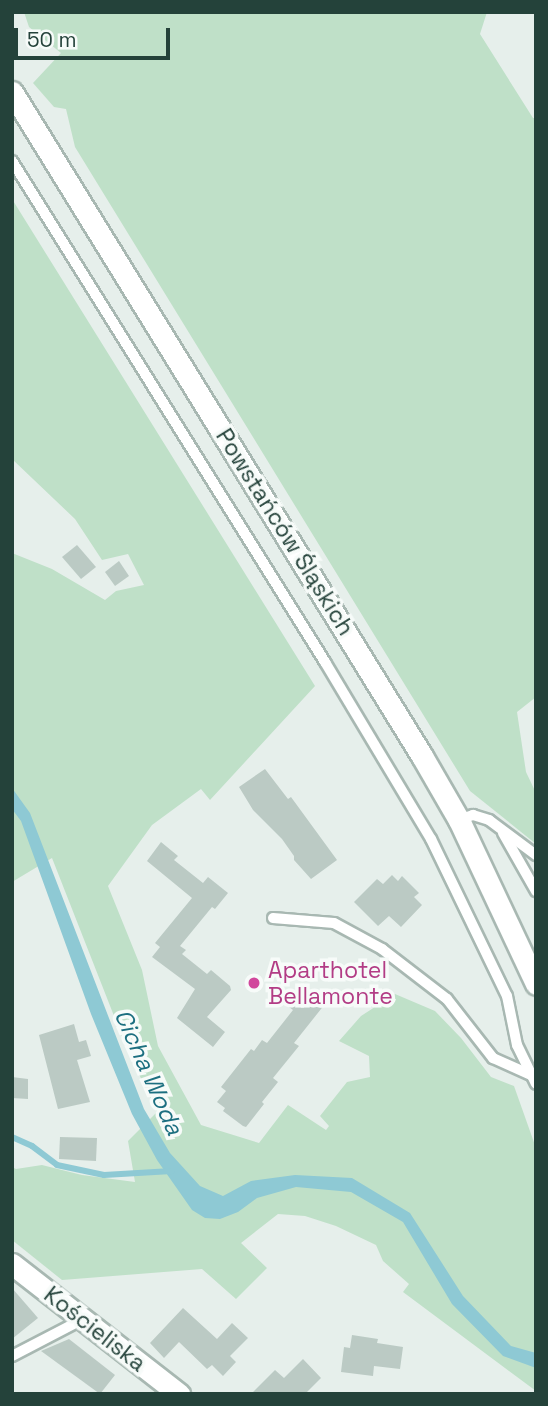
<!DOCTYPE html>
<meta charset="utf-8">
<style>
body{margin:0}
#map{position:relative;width:548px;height:1406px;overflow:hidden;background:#e6efeb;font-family:"Space Grotesk",sans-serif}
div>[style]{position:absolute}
.green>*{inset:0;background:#bfe0c8}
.water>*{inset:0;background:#8ec9d4}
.stream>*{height:6px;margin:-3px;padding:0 3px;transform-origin:3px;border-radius:3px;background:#8ec9d4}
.building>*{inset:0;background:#bbcac4}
.roads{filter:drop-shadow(2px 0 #a8b8b2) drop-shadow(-2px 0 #a8b8b2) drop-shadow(0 2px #a8b8b2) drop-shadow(0 -2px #a8b8b2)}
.service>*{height:10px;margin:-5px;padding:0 5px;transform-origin:5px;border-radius:5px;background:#fff}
.tertiary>*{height:21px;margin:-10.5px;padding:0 10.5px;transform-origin:10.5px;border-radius:10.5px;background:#fff}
.secondary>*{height:21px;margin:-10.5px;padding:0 10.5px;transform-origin:10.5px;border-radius:10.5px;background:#fff}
.dots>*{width:19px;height:19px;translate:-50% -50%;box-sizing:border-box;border:4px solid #f7fbf9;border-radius:50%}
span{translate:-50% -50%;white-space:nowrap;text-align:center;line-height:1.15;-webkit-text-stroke:7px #f7fbf9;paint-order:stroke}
.street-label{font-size:23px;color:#24423a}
.hotel-label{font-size:23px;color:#b23c85}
.left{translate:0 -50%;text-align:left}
.water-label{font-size:24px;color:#1c6f80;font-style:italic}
.frame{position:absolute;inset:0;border:14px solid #24423a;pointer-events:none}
.scale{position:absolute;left:14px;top:28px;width:156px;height:32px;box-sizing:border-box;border:4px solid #24423a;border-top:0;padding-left:9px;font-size:21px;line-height:24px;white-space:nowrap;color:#24423a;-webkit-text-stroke:5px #f7fbf9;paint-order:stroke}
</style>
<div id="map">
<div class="green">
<div style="clip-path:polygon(24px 12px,487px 12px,480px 34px,533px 118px,536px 118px,536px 697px,517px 712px,526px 772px,536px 793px,536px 844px,470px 791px,75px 147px,66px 109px,54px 107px,33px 83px,61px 53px,29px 27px)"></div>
<div style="clip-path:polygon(12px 199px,315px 686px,210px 800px,201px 789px,152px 825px,108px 886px,142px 970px,158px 1046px,201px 1125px,259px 1143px,288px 1105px,326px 1130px,329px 1126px,320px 1116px,347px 1082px,370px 1077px,369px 1056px,339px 1041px,361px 1016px,395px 994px,435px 1011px,461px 1038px,491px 1077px,514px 1086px,536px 1148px,536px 1391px,403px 1292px,409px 1284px,383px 1261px,376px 1245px,336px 1226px,305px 1216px,278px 1214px,241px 1243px,267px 1268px,236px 1299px,202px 1269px,62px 1280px,12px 1240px,12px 1167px,16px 1169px,42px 1165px,82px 1175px,135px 1182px,128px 1141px,157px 1112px,127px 1049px,52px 858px,12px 882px,12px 553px,52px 569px,105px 600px,116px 591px,144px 585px,128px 554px,102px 560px,75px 519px,12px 459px)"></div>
</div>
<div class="water">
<div style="clip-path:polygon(12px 788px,30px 813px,144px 1109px,170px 1153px,200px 1186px,223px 1196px,251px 1181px,295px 1175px,352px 1178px,410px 1213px,463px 1296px,511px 1346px,536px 1353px,536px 1368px,503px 1356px,452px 1304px,403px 1222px,351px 1192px,296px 1187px,257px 1198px,238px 1212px,220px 1219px,205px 1218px,192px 1210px,157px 1160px,132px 1114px,91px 1014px,21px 821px,12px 809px)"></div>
</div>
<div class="stream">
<div style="left:12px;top:1137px;width:22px;rotate:24deg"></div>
<div style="left:32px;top:1146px;width:31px;rotate:37deg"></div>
<div style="left:57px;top:1165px;width:48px;rotate:12deg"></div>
<div style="left:104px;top:1175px;width:68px;rotate:-3.4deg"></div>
</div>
<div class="building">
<div style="clip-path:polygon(77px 545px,96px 567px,81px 579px,62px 557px)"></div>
<div style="clip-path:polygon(119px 561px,129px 576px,115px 586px,105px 572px)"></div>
<div style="clip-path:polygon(265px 769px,288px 799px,291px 797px,337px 860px,311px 879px,294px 860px,294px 856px,282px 839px,253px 810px,239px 787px)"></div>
<div style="clip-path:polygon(161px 842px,178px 856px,174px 860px,203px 883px,208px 877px,228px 893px,215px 909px,212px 907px,180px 946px,186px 950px,182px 954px,207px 974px,211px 970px,230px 986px,231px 990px,207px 1017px,225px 1032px,213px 1047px,177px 1018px,195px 989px,152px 957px,160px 947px,155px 943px,192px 898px,147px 861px)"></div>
<div style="clip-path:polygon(392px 875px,398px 881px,402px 876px,419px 893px,414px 897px,422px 905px,401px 927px,389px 916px,378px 926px,354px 902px,377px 879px,383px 884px)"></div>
<div style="clip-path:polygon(301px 985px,325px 1004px,294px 1043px,299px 1046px,273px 1078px,278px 1082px,262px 1102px,264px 1104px,246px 1127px,243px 1126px,223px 1111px,225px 1108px,217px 1102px,226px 1091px,221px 1087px,251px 1049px,254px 1051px,262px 1040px,267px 1043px,293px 1010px,285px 1004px)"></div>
<div style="clip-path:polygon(74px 1024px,79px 1042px,86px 1040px,91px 1056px,77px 1060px,90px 1102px,58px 1109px,39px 1035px)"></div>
<div style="clip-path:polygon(12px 1077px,28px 1079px,28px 1099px,12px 1098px)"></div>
<div style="clip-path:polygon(60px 1137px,97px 1138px,96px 1161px,59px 1159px)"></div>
<div style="clip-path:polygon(12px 1288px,38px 1318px,12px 1339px)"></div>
<div style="clip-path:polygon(183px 1308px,217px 1339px,232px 1323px,248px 1338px,230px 1356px,236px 1362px,223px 1376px,212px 1365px,207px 1369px,179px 1342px,164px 1358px,150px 1343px)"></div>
<div style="clip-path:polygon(352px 1335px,378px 1339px,377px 1343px,403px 1347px,400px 1369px,374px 1366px,373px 1376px,341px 1372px,344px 1347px,350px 1348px)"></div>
<div style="clip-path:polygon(69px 1339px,115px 1375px,100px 1394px,41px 1351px)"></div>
<div style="clip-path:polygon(303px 1359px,321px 1378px,305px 1394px,251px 1394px,275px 1370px,284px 1378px)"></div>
</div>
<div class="roads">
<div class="service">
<div style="left:12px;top:161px;width:591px;rotate:58deg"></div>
<div style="left:325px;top:662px;width:206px;rotate:59.1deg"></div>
<div style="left:431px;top:839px;width:174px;rotate:64.2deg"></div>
<div style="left:507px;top:996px;width:50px;rotate:78.5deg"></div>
<div style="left:517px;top:1045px;width:43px;rotate:64deg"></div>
<div style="left:459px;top:820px;width:15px;rotate:-20deg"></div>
<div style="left:473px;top:815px;width:17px;rotate:17deg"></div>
<div style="left:489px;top:820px;width:59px;rotate:36.7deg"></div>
<div style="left:503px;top:833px;width:67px;rotate:60.4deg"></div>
<div style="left:273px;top:918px;width:61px;rotate:4.7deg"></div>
<div style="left:334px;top:923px;width:55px;rotate:28.4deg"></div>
<div style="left:382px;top:949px;width:82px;rotate:37.6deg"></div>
<div style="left:447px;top:999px;width:75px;rotate:52.1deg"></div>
<div style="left:493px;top:1058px;width:42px;rotate:24.1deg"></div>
<div style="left:12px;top:1356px;width:80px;rotate:-27.5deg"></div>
</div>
<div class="tertiary">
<div style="left:12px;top:92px;width:780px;rotate:58.31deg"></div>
<div style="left:422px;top:756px;width:74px;rotate:60deg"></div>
<div style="left:459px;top:820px;width:181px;rotate:64.8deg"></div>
</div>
<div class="secondary">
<div style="left:12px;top:1264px;width:212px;rotate:37.9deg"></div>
</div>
</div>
<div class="dots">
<div style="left:254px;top:983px;background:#d1479c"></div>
</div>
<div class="street-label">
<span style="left:285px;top:532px;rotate:58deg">Powstańców Śląskich</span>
<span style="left:95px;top:1329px;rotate:38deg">Kościeliska</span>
</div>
<div class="hotel-label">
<span class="left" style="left:268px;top:983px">Aparthotel<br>Bellamonte</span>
</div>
<div class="water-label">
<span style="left:149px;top:1072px;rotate:66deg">Cicha Woda</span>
</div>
<div class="frame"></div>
<div class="scale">50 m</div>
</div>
